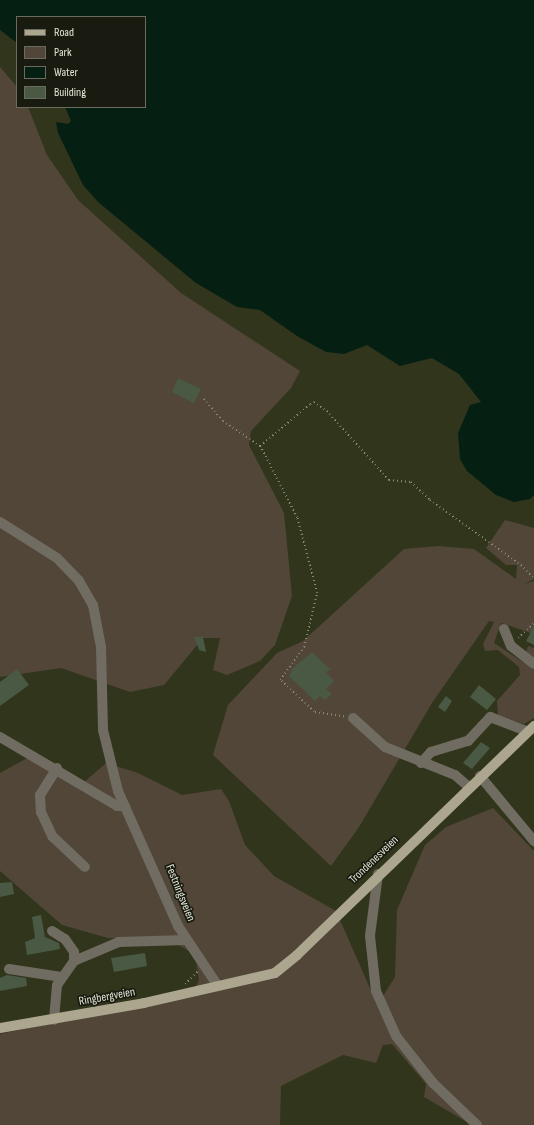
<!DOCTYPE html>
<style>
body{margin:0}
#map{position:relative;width:534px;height:1125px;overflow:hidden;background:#31351b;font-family:"Sofia Sans Condensed",sans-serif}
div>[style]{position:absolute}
.green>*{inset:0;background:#514638}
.water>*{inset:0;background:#061f13}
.building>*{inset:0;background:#495943}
.path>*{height:1.5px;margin-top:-0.75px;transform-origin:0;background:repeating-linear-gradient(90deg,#878b76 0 1px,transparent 0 4px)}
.minor>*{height:10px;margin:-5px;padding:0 5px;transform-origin:5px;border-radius:5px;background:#706c61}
.major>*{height:10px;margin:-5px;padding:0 5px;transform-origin:5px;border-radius:5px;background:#ada68e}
span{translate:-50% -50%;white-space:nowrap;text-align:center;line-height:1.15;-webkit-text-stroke:3.5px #191b10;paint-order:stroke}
.street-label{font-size:12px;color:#e1e4d5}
.legend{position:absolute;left:16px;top:16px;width:130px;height:92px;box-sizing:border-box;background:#191b10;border:1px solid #696b5f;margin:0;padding:5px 7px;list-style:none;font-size:12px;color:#e1e4d5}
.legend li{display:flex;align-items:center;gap:8px;height:20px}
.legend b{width:20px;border:1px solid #696b5f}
</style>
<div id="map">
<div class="green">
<div style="clip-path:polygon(0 67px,17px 87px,17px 107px,28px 107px,47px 155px,78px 200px,181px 293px,300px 371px,291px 388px,251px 431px,249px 445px,284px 513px,292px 596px,275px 645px,260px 661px,227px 675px,213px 670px,220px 638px,203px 638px,164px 685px,130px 692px,61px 668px,0 677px)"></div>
<div style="clip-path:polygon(505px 520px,534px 528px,534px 579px,524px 584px,534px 581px,534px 634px,501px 623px,494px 643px,523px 662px,528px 646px,534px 648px,534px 718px,524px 724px,498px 715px,497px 701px,520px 675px,519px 667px,498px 650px,485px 651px,483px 644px,494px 622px,489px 621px,432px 703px,359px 827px,331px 866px,213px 755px,228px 705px,277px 653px,303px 641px,404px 549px,438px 546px,474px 549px,516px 579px,517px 565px,506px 565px,486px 548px)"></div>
<div style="clip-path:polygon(29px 757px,82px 784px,106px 763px,138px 773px,182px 795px,221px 789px,229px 801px,245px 845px,274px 876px,336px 911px,373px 995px,383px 996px,395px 977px,397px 910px,425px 845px,446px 827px,493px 808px,534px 851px,534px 1125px,472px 1125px,424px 1097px,426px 1084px,392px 1044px,383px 1045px,376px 1063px,343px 1055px,281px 1086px,280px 1125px,0 1125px,0 1034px,192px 995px,199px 980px,195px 955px,169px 939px,108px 938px,62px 925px,0 871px,0 773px)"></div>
</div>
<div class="water">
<div style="clip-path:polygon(0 0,534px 0,534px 495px,530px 499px,514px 502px,496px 495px,467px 471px,460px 459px,458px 433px,470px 405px,481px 402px,459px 374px,432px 358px,400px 366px,367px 345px,344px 354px,326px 352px,297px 336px,260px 310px,237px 307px,196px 283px,98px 202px,83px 185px,58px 133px,56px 122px,68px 124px,71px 121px,65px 107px,145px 107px,145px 17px,17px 17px,17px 43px,0 30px)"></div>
</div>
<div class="building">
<div style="clip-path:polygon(178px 378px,201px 389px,194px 403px,172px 392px)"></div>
<div style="clip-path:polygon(534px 626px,534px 645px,526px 641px)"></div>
<div style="clip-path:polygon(194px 637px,203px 637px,206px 652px,199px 650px)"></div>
<div style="clip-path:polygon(312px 652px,330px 669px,326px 673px,334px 681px,326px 689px,332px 694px,325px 700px,320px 696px,315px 701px,289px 676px,293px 668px)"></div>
<div style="clip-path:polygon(17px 669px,29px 685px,0 706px,0 682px)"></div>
<div style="clip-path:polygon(479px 685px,496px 699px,487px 710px,470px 697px)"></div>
<div style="clip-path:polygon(446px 696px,452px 701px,445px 712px,438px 707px)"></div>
<div style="clip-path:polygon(481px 742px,490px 748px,472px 769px,463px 763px)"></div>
<div style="clip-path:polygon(12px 882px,14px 894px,0 897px,0 883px)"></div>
<div style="clip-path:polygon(41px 915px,45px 937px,59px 943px,60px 949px,27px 955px,25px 942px,35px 938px,32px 917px)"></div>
<div style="clip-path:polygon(145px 953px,147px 966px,114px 972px,111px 958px)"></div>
<div style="clip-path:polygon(7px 975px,26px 978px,27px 986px,0 991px,0 978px)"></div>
</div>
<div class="path">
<div style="left:204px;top:399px;width:29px;rotate:49deg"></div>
<div style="left:223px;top:421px;width:45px;rotate:34deg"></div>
<div style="left:518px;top:638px;width:22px;rotate:-43deg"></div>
<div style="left:344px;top:717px;width:30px;rotate:-171deg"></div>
<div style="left:314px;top:712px;width:47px;rotate:-136.7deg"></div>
<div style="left:280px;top:680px;width:41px;rotate:-54deg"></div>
<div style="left:304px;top:647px;width:56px;rotate:-76.5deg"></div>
<div style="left:317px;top:593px;width:78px;rotate:-104.9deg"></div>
<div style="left:297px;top:518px;width:81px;rotate:-117.2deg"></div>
<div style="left:260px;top:446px;width:65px;rotate:-40deg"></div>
<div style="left:310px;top:404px;width:4px;rotate:-27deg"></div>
<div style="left:314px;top:402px;width:16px;rotate:35deg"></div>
<div style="left:327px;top:411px;width:93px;rotate:48.1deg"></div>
<div style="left:389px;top:480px;width:22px;rotate:5deg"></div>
<div style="left:411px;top:482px;width:26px;rotate:43deg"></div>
<div style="left:430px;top:500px;width:112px;rotate:35.5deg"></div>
<div style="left:521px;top:565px;width:18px;rotate:45deg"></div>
<div style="left:185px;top:984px;width:18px;rotate:-45deg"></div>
</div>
<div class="minor">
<div style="left:0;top:522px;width:67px;rotate:32.3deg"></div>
<div style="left:57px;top:558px;width:32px;rotate:46deg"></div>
<div style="left:79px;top:581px;width:28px;rotate:60deg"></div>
<div style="left:93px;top:605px;width:43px;rotate:79.2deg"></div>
<div style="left:101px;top:647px;width:83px;rotate:88.6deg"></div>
<div style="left:103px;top:730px;width:63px;rotate:76.2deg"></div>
<div style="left:118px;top:791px;width:148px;rotate:66deg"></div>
<div style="left:178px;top:926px;width:72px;rotate:56.3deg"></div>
<div style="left:504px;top:629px;width:18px;rotate:68deg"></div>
<div style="left:511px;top:646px;width:29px;rotate:38deg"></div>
<div style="left:353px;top:718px;width:43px;rotate:42.2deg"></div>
<div style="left:385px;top:747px;width:75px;rotate:21.8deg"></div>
<div style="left:455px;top:775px;width:18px;rotate:41deg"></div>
<div style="left:0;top:737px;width:136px;rotate:30.5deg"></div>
<div style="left:117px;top:806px;width:8px"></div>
<div style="left:421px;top:763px;width:15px;rotate:-48deg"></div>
<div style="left:431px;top:752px;width:39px;rotate:-17deg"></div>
<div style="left:468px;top:741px;width:33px;rotate:-47deg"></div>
<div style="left:490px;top:717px;width:40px;rotate:21deg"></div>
<div style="left:57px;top:768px;width:32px;rotate:122deg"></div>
<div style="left:40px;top:795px;width:17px;rotate:87deg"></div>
<div style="left:41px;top:812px;width:26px;rotate:65deg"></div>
<div style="left:52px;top:836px;width:45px;rotate:43.2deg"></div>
<div style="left:480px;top:776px;width:85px;rotate:50.3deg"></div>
<div style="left:378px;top:874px;width:63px;rotate:97.4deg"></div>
<div style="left:370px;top:936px;width:55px;rotate:83.8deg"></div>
<div style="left:376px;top:991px;width:49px;rotate:66deg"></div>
<div style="left:396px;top:1036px;width:60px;rotate:51.8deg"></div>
<div style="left:433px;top:1083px;width:61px;rotate:43.7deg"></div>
<div style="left:52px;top:931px;width:15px;rotate:32deg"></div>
<div style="left:65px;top:939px;width:16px;rotate:55deg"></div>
<div style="left:74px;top:952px;width:9px;rotate:90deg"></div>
<div style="left:74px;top:961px;width:29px;rotate:125deg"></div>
<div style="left:57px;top:985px;width:35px;rotate:95deg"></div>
<div style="left:74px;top:961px;width:49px;rotate:-22.9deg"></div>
<div style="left:119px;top:942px;width:67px;rotate:-1.7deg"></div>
<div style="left:9px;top:969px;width:53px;rotate:8.7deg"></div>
</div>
<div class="major">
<div style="left:0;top:1028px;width:146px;rotate:-9.8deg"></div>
<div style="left:144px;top:1003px;width:134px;rotate:-12.9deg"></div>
<div style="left:275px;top:973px;width:28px;rotate:-39deg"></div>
<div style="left:297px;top:955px;width:330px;rotate:-44deg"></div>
</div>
<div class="street-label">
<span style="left:374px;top:860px;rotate:-44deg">Trondenesveien</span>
<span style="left:180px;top:893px;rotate:68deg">Festningsveien</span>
<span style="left:107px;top:997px;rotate:-10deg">Ringbergveien</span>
</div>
<ul class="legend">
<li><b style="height:5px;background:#ada68e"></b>Road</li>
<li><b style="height:11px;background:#514638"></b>Park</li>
<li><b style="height:11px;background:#061f13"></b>Water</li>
<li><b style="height:11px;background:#495943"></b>Building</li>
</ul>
</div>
